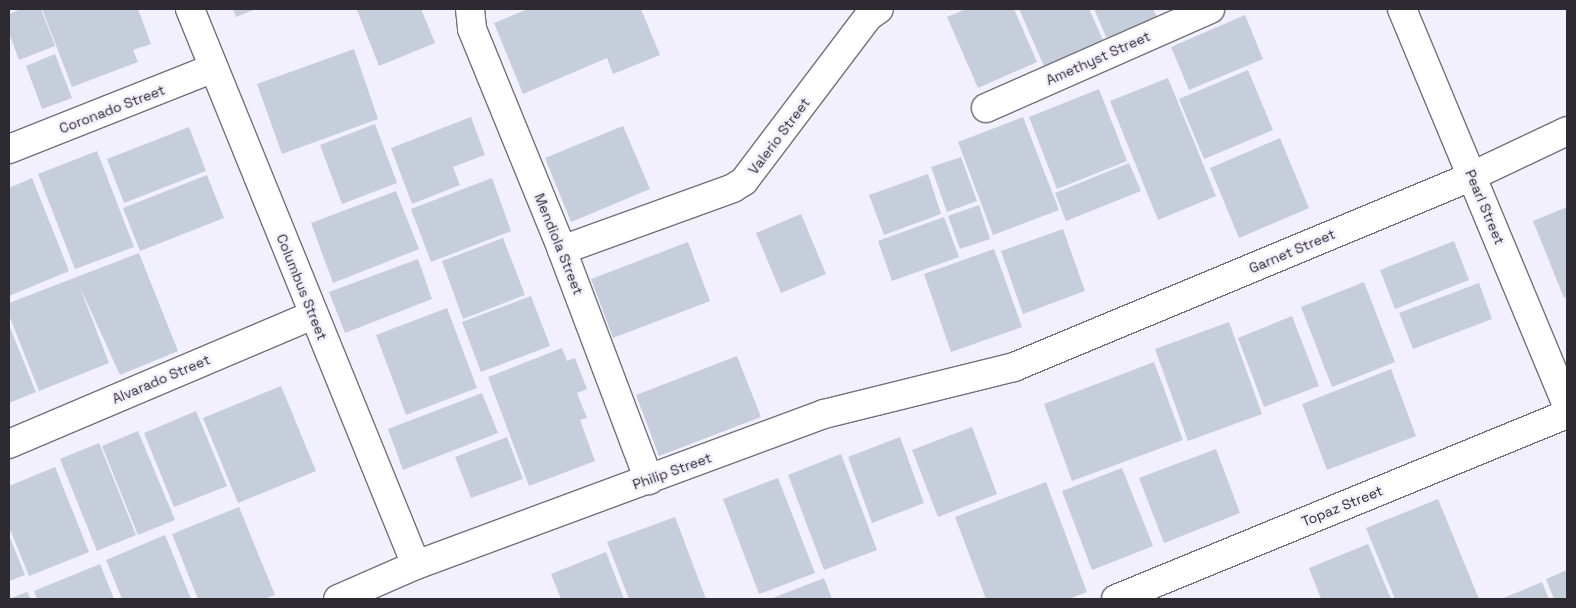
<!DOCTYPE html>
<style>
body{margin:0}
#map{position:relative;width:1576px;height:608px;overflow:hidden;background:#f3f0fd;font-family:"Space Grotesk",sans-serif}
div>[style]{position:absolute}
.building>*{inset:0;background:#c6cddb}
.roads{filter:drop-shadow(1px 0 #73707e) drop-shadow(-1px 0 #73707e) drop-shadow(0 1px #73707e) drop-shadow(0 -1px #73707e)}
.minor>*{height:28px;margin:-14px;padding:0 14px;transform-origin:14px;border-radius:14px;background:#fff}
.tertiary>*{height:28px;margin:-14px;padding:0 14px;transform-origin:14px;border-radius:14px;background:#fff}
span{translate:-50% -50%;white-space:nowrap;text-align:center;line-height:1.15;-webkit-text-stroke:5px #f3f0fd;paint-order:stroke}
.street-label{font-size:14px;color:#2d2b31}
.frame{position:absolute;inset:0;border:10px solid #2d2b31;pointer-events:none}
</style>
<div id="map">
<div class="building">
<div style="clip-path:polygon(21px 9px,41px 9px,55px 46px,19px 60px,9px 33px,9px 14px)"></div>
<div style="clip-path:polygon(42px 9px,138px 9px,151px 44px,133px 50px,138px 62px,72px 87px)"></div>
<div style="clip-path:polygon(233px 9px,256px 9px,236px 17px)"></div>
<div style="clip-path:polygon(360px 9px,421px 9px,435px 43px,379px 66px,357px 10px)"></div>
<div style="clip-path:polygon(528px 9px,641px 9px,660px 55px,613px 74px,607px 58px,523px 94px,494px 23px)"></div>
<div style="clip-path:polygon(966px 9px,1014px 9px,1037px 62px,978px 88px,947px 17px)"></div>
<div style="clip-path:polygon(1019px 9px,1089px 9px,1103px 40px,1044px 66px)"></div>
<div style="clip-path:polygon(1094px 9px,1153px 9px,1157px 17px,1107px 39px)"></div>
<div style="clip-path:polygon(1245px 15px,1263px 59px,1189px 90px,1171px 47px)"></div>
<div style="clip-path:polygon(354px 49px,378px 119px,282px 154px,257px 84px)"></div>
<div style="clip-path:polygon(55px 54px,72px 98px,42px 109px,26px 66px)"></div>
<div style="clip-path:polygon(1248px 70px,1273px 130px,1204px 159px,1179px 99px)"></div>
<div style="clip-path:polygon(1168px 78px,1216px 196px,1158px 220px,1110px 101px)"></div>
<div style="clip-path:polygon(1099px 89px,1127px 161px,1057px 189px,1029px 117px)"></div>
<div style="clip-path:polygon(471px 117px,485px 155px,453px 167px,460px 185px,412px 204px,391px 148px)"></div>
<div style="clip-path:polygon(1023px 117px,1059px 210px,993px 235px,958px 142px)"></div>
<div style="clip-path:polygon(375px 124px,397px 183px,342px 204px,320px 145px)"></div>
<div style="clip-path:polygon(623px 126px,650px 189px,571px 222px,545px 158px)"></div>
<div style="clip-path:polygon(189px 127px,206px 171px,124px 203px,107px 159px)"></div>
<div style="clip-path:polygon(1280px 138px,1309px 208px,1239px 238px,1210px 168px)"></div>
<div style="clip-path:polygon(97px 151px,134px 247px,75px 269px,38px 174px)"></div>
<div style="clip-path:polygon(961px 157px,977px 201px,947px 212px,931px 167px)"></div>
<div style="clip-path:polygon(1129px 163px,1141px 191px,1066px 221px,1055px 193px)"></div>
<div style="clip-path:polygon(928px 174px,941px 214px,884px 235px,869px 195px)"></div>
<div style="clip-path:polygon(207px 175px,224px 218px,140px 251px,123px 208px)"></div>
<div style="clip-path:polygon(32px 178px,69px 271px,9px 296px,9px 188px)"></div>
<div style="clip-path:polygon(492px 178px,511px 231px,431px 262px,411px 209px)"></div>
<div style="clip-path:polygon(396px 191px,419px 249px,333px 283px,311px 223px)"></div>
<div style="clip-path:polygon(979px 205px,990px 239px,960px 249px,948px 216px)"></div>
<div style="clip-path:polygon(1567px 207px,1567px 297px,1564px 298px,1533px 221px)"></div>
<div style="clip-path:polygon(801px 214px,826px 274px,781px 293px,756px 233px)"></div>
<div style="clip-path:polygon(944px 217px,959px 257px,892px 281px,878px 241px)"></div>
<div style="clip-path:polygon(1063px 229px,1085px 291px,1023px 314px,1001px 251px)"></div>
<div style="clip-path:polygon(503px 238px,525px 295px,463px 319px,442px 261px)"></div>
<div style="clip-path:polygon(1454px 241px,1469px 280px,1395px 309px,1380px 270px)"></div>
<div style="clip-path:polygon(688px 242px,710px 301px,613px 338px,591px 279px)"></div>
<div style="clip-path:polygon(994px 249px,1022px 327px,951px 352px,924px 274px)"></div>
<div style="clip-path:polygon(139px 253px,178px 351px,120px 375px,79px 285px,109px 363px,39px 391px,9px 315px,9px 303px)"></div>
<div style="clip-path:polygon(418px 259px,432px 299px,345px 333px,329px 292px)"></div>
<div style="clip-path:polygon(1364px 282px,1395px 362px,1332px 387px,1301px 307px)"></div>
<div style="clip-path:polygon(1479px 283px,1492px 319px,1413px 349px,1399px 313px)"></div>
<div style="clip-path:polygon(531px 296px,550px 346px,481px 372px,462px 322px)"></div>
<div style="clip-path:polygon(447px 308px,477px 388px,406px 415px,376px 335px)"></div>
<div style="clip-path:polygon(1292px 316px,1319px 386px,1264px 407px,1238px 338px)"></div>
<div style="clip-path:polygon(1229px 322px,1262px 414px,1188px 441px,1155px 349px)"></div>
<div style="clip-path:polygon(9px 325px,36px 392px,9px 403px)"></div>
<div style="clip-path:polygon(562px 348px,567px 361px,575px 358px,587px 389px,577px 393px,587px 418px,580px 420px,595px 461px,529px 486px,488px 377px)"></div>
<div style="clip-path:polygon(737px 356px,761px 417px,659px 456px,636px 395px)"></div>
<div style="clip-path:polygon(1154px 362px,1183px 440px,1072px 481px,1044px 404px)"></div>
<div style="clip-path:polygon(1391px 369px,1416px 436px,1327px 470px,1302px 404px)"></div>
<div style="clip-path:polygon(281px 386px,316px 471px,238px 503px,203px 418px)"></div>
<div style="clip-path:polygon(482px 393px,498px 433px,403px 470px,388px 429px)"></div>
<div style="clip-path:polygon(196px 411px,227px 486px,174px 507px,144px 433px)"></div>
<div style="clip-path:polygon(972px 427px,997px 494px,938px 517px,912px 450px)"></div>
<div style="clip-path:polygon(138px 431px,175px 520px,138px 535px,102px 446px)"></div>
<div style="clip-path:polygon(507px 437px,523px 479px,471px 498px,455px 457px)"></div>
<div style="clip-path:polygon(900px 437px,924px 503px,872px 523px,848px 457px)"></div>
<div style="clip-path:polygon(99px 443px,136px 535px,97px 551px,60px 459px)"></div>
<div style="clip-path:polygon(1216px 449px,1240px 513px,1164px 543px,1139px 478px)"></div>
<div style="clip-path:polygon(841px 454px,877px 550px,824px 570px,788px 475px)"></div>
<div style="clip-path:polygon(55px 467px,89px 552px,29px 576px,9px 527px,9px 486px)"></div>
<div style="clip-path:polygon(1122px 468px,1153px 546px,1092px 570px,1062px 491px)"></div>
<div style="clip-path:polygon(778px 478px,815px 573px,759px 594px,723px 499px)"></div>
<div style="clip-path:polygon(1046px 482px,1087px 592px,1069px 599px,986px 599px,955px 517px)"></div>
<div style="clip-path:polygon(1438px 499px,1479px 599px,1395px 599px,1366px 528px)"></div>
<div style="clip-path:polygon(239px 507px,275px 595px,264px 599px,198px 599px,172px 534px)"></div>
<div style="clip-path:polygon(675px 517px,706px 599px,629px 599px,607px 542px)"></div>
<div style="clip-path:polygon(9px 535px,25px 575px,9px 581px)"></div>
<div style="clip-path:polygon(165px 535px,191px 599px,122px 599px,106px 560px)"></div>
<div style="clip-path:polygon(1368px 544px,1391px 599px,1321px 599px,1309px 568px)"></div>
<div style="clip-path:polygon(606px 552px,624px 599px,561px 599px,551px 574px)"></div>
<div style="clip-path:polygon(100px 564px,114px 599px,37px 599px,34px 591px)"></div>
<div style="clip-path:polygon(1567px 570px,1567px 599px,1554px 599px,1546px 579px)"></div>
<div style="clip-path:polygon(824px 578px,832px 599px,770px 599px)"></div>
<div style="clip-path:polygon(1542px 582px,1549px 599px,1501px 599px)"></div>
<div style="clip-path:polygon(27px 592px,31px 599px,9px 599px)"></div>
</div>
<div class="roads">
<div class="minor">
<div style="left:470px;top:9px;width:20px;rotate:84deg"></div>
<div style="left:472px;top:29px;width:239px;rotate:67.8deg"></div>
<div style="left:562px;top:250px;width:246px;rotate:69.3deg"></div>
<div style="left:1402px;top:9px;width:429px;rotate:67.4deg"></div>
<div style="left:986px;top:108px;width:245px;rotate:-23.8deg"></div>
<div style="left:9px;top:149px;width:220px;rotate:-21.6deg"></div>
<div style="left:562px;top:250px;width:182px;rotate:-19.9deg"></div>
<div style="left:733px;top:188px;width:13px;rotate:-32deg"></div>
<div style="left:744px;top:181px;width:207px;rotate:-52.9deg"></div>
<div style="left:869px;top:16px;width:12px;rotate:-35deg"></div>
<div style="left:9px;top:444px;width:330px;rotate:-23deg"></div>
<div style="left:416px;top:565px;width:435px;rotate:-20.3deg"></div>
<div style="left:824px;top:414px;width:196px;rotate:-13.9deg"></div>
<div style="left:1014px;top:367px;width:496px;rotate:-22.6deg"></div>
<div style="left:1472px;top:176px;width:105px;rotate:-25.3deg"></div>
<div style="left:1116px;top:599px;width:487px;rotate:-22.3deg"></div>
</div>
<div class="tertiary">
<div style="left:190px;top:9px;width:600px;rotate:67.88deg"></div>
<div style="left:416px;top:565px;width:85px;rotate:156.4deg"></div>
</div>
</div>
<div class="street-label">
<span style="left:1098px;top:58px;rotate:-24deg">Amethyst Street</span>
<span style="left:112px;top:109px;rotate:-21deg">Coronado Street</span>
<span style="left:779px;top:136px;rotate:-53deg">Valerio Street</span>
<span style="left:1485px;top:207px;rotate:67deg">Pearl Street</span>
<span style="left:559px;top:244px;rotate:68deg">Mendiola Street</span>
<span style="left:1292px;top:251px;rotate:-23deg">Garnet Street</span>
<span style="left:302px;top:287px;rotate:68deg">Columbus Street</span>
<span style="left:161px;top:379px;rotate:-23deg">Alvarado Street</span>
<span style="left:672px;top:471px;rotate:-20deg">Philip Street</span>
<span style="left:1342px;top:506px;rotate:-22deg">Topaz Street</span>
</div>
<div class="frame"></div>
</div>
